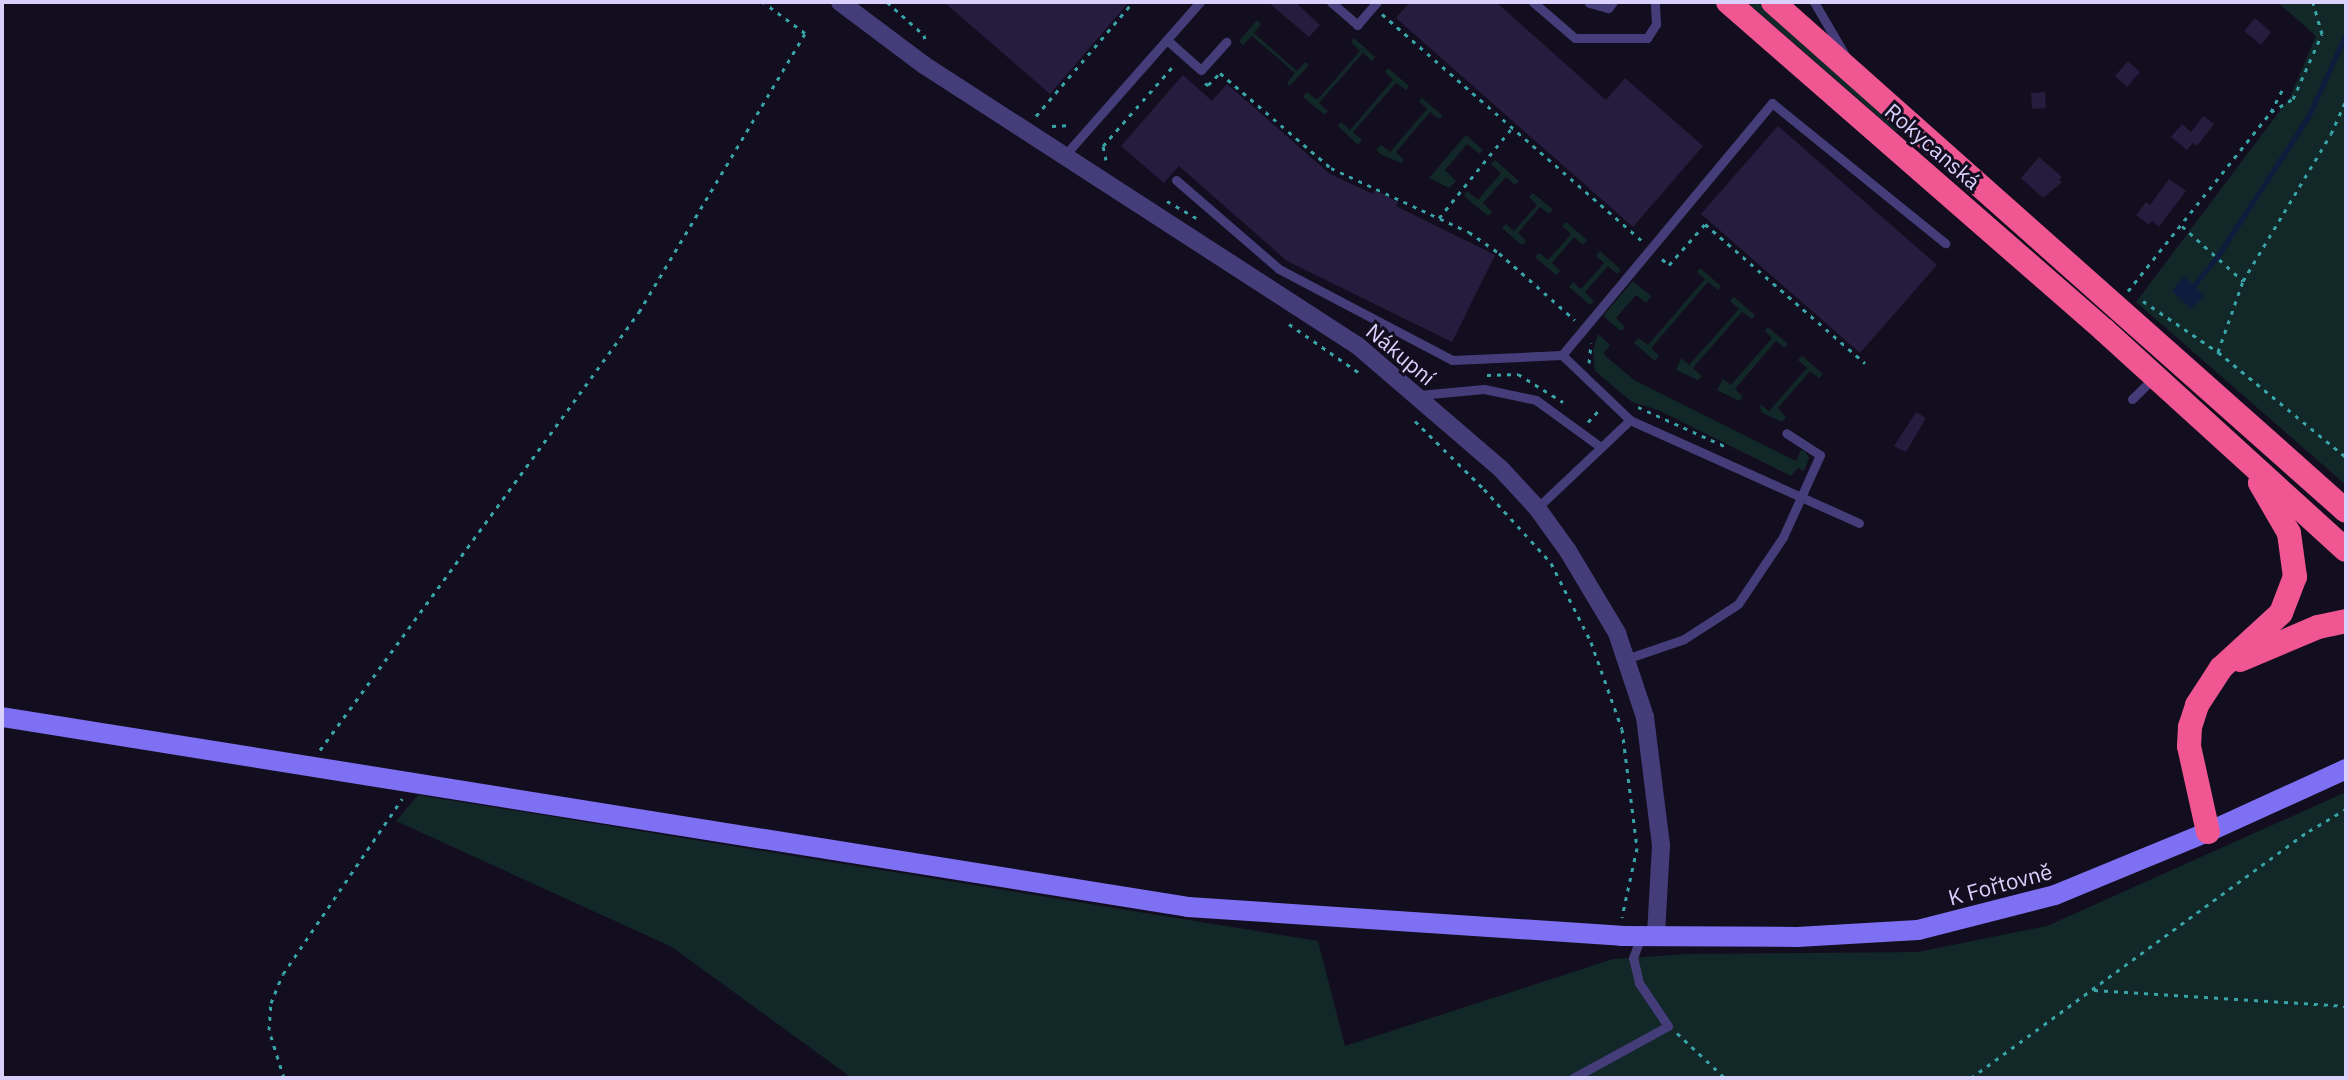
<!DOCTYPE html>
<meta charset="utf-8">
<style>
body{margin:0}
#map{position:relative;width:2348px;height:1080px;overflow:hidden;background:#130e1f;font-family:"IBM Plex Sans",sans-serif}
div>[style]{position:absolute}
.green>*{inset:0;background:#122728}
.water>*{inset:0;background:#0f1c3d}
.stream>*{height:5px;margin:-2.5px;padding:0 2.5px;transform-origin:2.5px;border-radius:2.5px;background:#0f1c3d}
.building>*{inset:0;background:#261c3e}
.path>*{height:3px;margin-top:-1.5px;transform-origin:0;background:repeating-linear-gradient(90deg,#38a4a7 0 4px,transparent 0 10px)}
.lane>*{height:9px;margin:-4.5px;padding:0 4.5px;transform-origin:4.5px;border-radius:4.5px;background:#453d7a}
.street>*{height:18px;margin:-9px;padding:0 9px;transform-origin:9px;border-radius:9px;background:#453d7a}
.secondary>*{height:20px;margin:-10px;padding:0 10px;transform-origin:10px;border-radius:10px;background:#7e70f3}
.highway>*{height:24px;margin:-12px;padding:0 12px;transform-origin:12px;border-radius:12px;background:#f05692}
span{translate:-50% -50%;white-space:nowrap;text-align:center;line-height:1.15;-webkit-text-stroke:6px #130e1f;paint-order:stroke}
.street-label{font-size:22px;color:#d9d0fb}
.frame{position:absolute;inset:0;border:4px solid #d9d0fb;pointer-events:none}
</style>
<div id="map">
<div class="green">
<div style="clip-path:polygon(1747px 2px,1759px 2px,1900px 125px,1901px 131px,1895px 131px)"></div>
<div style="clip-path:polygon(2277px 2px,2346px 2px,2346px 485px,2136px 302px,2290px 97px,2316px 36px)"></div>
<div style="clip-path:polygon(1257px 20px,1261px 24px,1254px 33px,1297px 71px,1305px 62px,1309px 65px,1290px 86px,1287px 83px,1295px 73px,1252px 36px,1243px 45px,1239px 41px)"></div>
<div style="clip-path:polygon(1354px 38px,1375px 57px,1372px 61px,1363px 53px,1319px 103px,1328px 111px,1325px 115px,1303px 97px,1307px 92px,1317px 100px,1360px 51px,1351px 42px)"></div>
<div style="clip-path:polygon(1388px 68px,1409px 86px,1406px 90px,1396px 83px,1353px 132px,1362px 140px,1358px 145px,1338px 126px,1341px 122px,1350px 130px,1393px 80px,1385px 72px)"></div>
<div style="clip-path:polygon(1422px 98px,1443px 116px,1439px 119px,1430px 112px,1396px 152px,1404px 160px,1401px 163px,1382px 155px,1376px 150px,1381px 145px,1390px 152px,1427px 109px,1419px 101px)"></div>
<div style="clip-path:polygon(1466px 135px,1483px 150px,1480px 154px,1467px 144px,1445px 170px,1456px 181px,1449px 188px,1429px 178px)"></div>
<div style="clip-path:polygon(1495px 160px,1519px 181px,1515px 185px,1506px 177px,1483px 203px,1492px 212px,1488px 216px,1464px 196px,1467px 191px,1478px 200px,1501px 173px,1491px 164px)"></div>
<div style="clip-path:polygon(1533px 193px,1553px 210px,1549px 214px,1540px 207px,1518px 233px,1526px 241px,1522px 245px,1502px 228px,1506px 224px,1514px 231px,1537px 205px,1529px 197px)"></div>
<div style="clip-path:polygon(1566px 222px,1587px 240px,1583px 245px,1574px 237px,1552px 263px,1560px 271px,1556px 275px,1535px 257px,1539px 253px,1548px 260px,1571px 234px,1562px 226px)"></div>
<div style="clip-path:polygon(1600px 251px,1621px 270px,1617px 274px,1608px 266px,1585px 292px,1594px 301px,1590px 305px,1569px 287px,1573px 282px,1581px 289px,1604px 263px,1596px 256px)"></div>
<div style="clip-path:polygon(1700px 268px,1721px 286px,1718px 290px,1708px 282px,1651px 348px,1659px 356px,1655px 361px,1634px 343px,1638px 338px,1648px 345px,1705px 279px,1697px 272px)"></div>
<div style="clip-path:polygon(1633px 281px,1651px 296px,1646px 303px,1636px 295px,1616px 318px,1625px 327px,1621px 331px,1603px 316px)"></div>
<div style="clip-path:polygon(1734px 297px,1755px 315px,1752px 319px,1742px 312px,1693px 368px,1702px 376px,1698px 380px,1676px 370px,1681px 358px,1689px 365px,1739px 309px,1730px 301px)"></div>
<div style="clip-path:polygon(1768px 327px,1788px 344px,1785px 348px,1776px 341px,1735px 389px,1743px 397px,1739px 401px,1717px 390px,1723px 379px,1731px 385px,1772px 338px,1765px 331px)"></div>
<div style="clip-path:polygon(1598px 334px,1610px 345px,1603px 354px,1634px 380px,1796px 461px,1801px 450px,1805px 451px,1809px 458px,1804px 471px,1798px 468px,1791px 476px,1658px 410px,1632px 402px,1595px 371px,1593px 351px)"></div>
<div style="clip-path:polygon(1802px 356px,1823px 374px,1819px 378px,1810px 371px,1778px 408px,1786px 417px,1782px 422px,1761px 412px,1760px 404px,1769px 411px,1807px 368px,1798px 360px)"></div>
<div style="clip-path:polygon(2346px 792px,2346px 1078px,852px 1078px,672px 947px,396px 821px,418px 795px,1318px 941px,1345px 1046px,1613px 959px,1688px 954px,1918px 952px,2047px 926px)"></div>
</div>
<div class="water">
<div style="clip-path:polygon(2184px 276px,2204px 296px,2191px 309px,2172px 291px)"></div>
</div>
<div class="stream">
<div style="left:2194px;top:285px;width:36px;rotate:-51deg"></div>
<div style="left:2217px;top:257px;width:167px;rotate:-57deg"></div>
<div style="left:2308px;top:117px;width:91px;rotate:-65.4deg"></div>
</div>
<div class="building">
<div style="clip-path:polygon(944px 2px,1129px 2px,1050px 94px)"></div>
<div style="clip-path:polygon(1268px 2px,1295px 2px,1320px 25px,1309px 37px)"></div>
<div style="clip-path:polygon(1410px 2px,1496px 2px,1606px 100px,1625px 78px,1703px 146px,1633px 227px,1396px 18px)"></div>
<div style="clip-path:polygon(2255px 18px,2271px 32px,2261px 45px,2244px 31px)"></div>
<div style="clip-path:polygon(2128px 61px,2140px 72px,2127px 87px,2115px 76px)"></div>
<div style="clip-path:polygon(1183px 75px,1212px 101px,1227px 84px,1330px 174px,1373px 194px,1375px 190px,1398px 202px,1396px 206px,1495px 255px,1452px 342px,1287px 261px,1179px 166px,1164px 183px,1121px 146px)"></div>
<div style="clip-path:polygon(2045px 92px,2046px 108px,2032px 109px,2031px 93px)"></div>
<div style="clip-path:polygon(2203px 116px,2214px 124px,2197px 146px,2193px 143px,2187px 150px,2171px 137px,2182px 124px,2191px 132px)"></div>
<div style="clip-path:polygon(1778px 126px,1937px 265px,1860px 353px,1701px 214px)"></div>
<div style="clip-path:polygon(2039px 157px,2062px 177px,2059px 180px,2062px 182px,2043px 198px,2021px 178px)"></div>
<div style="clip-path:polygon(2169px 179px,2186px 191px,2159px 227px,2152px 221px,2149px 225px,2136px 215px,2146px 202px,2150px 205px)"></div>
<div style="clip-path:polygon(1916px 412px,1926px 418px,1906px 452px,1894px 446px)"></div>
</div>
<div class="path">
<div style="left:887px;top:2px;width:50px;rotate:41.7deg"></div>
<div style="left:924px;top:35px;width:9px;rotate:77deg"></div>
<div style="left:1382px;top:14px;width:344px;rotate:41.1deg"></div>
<div style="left:1205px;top:83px;width:4px;rotate:34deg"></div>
<div style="left:1208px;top:85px;width:17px;rotate:-45deg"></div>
<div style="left:1220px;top:73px;width:146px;rotate:40.6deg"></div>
<div style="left:1331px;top:168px;width:152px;rotate:24.9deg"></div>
<div style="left:1469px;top:232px;width:37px;rotate:35deg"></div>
<div style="left:1499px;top:253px;width:101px;rotate:41.4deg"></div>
<div style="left:2271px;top:112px;width:26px;rotate:-31deg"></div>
<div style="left:2293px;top:99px;width:71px;rotate:-66deg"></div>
<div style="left:2322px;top:34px;width:33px;rotate:-106deg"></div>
<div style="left:1036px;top:116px;width:150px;rotate:-49.6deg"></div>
<div style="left:1052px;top:126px;width:20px;rotate:-3deg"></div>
<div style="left:1106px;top:160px;width:14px;rotate:-102deg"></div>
<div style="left:1103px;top:146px;width:109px;rotate:-48.7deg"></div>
<div style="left:1167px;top:201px;width:36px;rotate:30deg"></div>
<div style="left:1439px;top:218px;width:116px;rotate:-51deg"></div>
<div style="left:2182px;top:226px;width:82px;rotate:42deg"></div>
<div style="left:1662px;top:259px;width:9px;rotate:41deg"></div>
<div style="left:1669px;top:265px;width:55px;rotate:-48.7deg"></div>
<div style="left:1705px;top:224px;width:212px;rotate:41deg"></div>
<div style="left:2128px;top:291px;width:229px;rotate:-51.4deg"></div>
<div style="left:2271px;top:112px;width:25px;rotate:-63deg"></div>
<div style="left:2143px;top:301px;width:91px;rotate:34.2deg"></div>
<div style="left:2218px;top:352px;width:166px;rotate:39.4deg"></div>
<div style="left:1289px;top:324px;width:88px;rotate:34.8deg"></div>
<div style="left:2218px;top:352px;width:75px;rotate:-70.6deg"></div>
<div style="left:2243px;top:281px;width:171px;rotate:-59.1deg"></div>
<div style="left:2331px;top:134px;width:36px;rotate:-66deg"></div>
<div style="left:1589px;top:363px;width:20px;rotate:-84deg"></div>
<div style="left:1487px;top:375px;width:31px;rotate:-2deg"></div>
<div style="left:1518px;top:374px;width:53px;rotate:31.9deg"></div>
<div style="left:1638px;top:407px;width:100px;rotate:24.3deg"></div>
<div style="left:1415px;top:421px;width:97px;rotate:44.6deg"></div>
<div style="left:1484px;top:489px;width:100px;rotate:47.8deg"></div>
<div style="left:1551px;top:563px;width:89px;rotate:63.1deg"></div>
<div style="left:1591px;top:642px;width:92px;rotate:70.4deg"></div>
<div style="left:1622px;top:729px;width:120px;rotate:82.8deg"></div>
<div style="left:1637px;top:848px;width:71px;rotate:102.3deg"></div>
<div style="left:1588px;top:422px;width:16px;rotate:-47deg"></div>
<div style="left:320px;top:750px;width:542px;rotate:-53.93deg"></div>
<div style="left:639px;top:312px;width:325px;rotate:-59.2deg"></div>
<div style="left:805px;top:33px;width:52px;rotate:-143.6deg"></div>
<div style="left:2094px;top:990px;width:253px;rotate:3.6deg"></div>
<div style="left:1677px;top:1033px;width:66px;rotate:43.2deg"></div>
<div style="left:284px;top:1078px;width:50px;rotate:-107.4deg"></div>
<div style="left:269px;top:1030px;width:27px;rotate:-86deg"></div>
<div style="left:271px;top:1003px;width:31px;rotate:-68deg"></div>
<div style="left:283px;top:974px;width:212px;rotate:-55.8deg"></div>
<div style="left:1971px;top:1078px;width:419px;rotate:-36.2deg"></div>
<div style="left:2309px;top:831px;width:43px;rotate:-30.7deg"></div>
</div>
<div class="lane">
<div style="left:1331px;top:2px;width:35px;rotate:41deg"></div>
<div style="left:1357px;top:25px;width:30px;rotate:-49deg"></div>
<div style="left:1533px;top:2px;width:55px;rotate:40.6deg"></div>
<div style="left:1575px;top:38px;width:72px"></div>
<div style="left:1647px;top:38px;width:17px;rotate:-57deg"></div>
<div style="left:1656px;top:24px;width:22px;rotate:-93deg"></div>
<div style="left:1814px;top:2px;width:61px;rotate:59.7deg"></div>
<div style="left:1589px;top:3px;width:20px;rotate:15deg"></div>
<div style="left:1608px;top:8px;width:8px;rotate:-50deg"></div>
<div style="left:1167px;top:40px;width:45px;rotate:41.4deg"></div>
<div style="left:1201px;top:70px;width:38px;rotate:-48deg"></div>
<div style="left:1065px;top:155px;width:204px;rotate:-48.6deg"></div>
<div style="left:1176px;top:180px;width:136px;rotate:40.8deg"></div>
<div style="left:1279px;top:269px;width:195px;rotate:27.7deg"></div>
<div style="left:1452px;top:360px;width:110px;rotate:-2.6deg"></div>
<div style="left:1419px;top:395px;width:65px;rotate:-5.3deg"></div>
<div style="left:1484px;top:389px;width:53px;rotate:11.9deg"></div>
<div style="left:1536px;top:400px;width:78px;rotate:36.1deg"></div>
<div style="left:2132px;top:399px;width:29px;rotate:-44deg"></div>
<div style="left:1537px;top:508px;width:128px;rotate:-43.4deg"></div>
<div style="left:1859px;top:523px;width:251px;rotate:-155.8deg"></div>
<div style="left:1630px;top:420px;width:94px;rotate:-136.3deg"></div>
<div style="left:1562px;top:355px;width:328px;rotate:-50.2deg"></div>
<div style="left:1772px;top:103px;width:223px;rotate:39deg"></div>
<div style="left:1626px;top:659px;width:61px;rotate:-19deg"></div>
<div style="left:1684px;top:639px;width:64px;rotate:-32.9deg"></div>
<div style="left:1738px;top:604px;width:81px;rotate:-56.1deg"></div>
<div style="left:1783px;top:537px;width:90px;rotate:-65.7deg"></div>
<div style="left:1820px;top:455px;width:40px;rotate:-147.1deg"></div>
<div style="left:1573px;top:1078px;width:108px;rotate:-28.7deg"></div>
<div style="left:1668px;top:1026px;width:52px;rotate:-124deg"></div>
<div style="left:1639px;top:983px;width:26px;rotate:-103deg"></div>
<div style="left:1633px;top:958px;width:23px;rotate:-70deg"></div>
</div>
<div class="street">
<div style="left:840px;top:2px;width:105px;rotate:36.9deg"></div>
<div style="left:924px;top:65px;width:517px;rotate:32.92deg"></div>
<div style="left:1358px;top:346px;width:189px;rotate:40.7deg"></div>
<div style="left:1501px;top:469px;width:53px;rotate:47.3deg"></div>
<div style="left:1537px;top:508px;width:53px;rotate:54.2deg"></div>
<div style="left:1568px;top:551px;width:96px;rotate:59.1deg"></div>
<div style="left:1617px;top:633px;width:89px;rotate:71.6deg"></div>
<div style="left:1645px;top:717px;width:129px;rotate:82.9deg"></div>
<div style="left:1661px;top:845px;width:90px;rotate:93.2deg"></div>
</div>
<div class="secondary">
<div style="left:2px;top:717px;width:1201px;rotate:9.1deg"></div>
<div style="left:1188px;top:907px;width:434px;rotate:3.8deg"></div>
<div style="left:1621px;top:936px;width:176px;rotate:0.3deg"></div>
<div style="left:1797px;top:937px;width:121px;rotate:-3.3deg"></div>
<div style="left:1918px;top:930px;width:141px;rotate:-14.3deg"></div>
<div style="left:2055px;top:895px;width:165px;rotate:-22.4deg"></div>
<div style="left:2208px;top:832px;width:152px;rotate:-24.5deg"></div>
</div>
<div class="highway">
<div style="left:1728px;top:2px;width:499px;rotate:41.1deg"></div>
<div style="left:2104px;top:330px;width:327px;rotate:42.3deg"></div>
<div style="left:1773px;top:2px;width:766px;rotate:41.61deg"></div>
<div style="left:2240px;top:660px;width:85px;rotate:-22.9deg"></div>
<div style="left:2318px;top:627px;width:29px;rotate:-12deg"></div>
<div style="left:2208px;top:832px;width:88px;rotate:-102.5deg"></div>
<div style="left:2189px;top:746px;width:19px;rotate:-87deg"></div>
<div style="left:2190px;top:727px;width:23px;rotate:-72deg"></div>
<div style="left:2197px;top:705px;width:44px;rotate:-57deg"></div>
<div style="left:2221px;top:668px;width:81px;rotate:-42.5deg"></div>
<div style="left:2281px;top:613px;width:39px;rotate:-69deg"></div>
<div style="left:2295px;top:577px;width:44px;rotate:-97.8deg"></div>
<div style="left:2289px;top:533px;width:58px;rotate:-120.1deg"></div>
</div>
<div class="street-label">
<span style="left:1933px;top:146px;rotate:41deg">Rokycanská</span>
<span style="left:1401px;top:354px;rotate:40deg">Nákupní</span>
<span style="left:2000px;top:884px;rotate:-15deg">K Fořtovně</span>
</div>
<div class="frame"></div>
</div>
